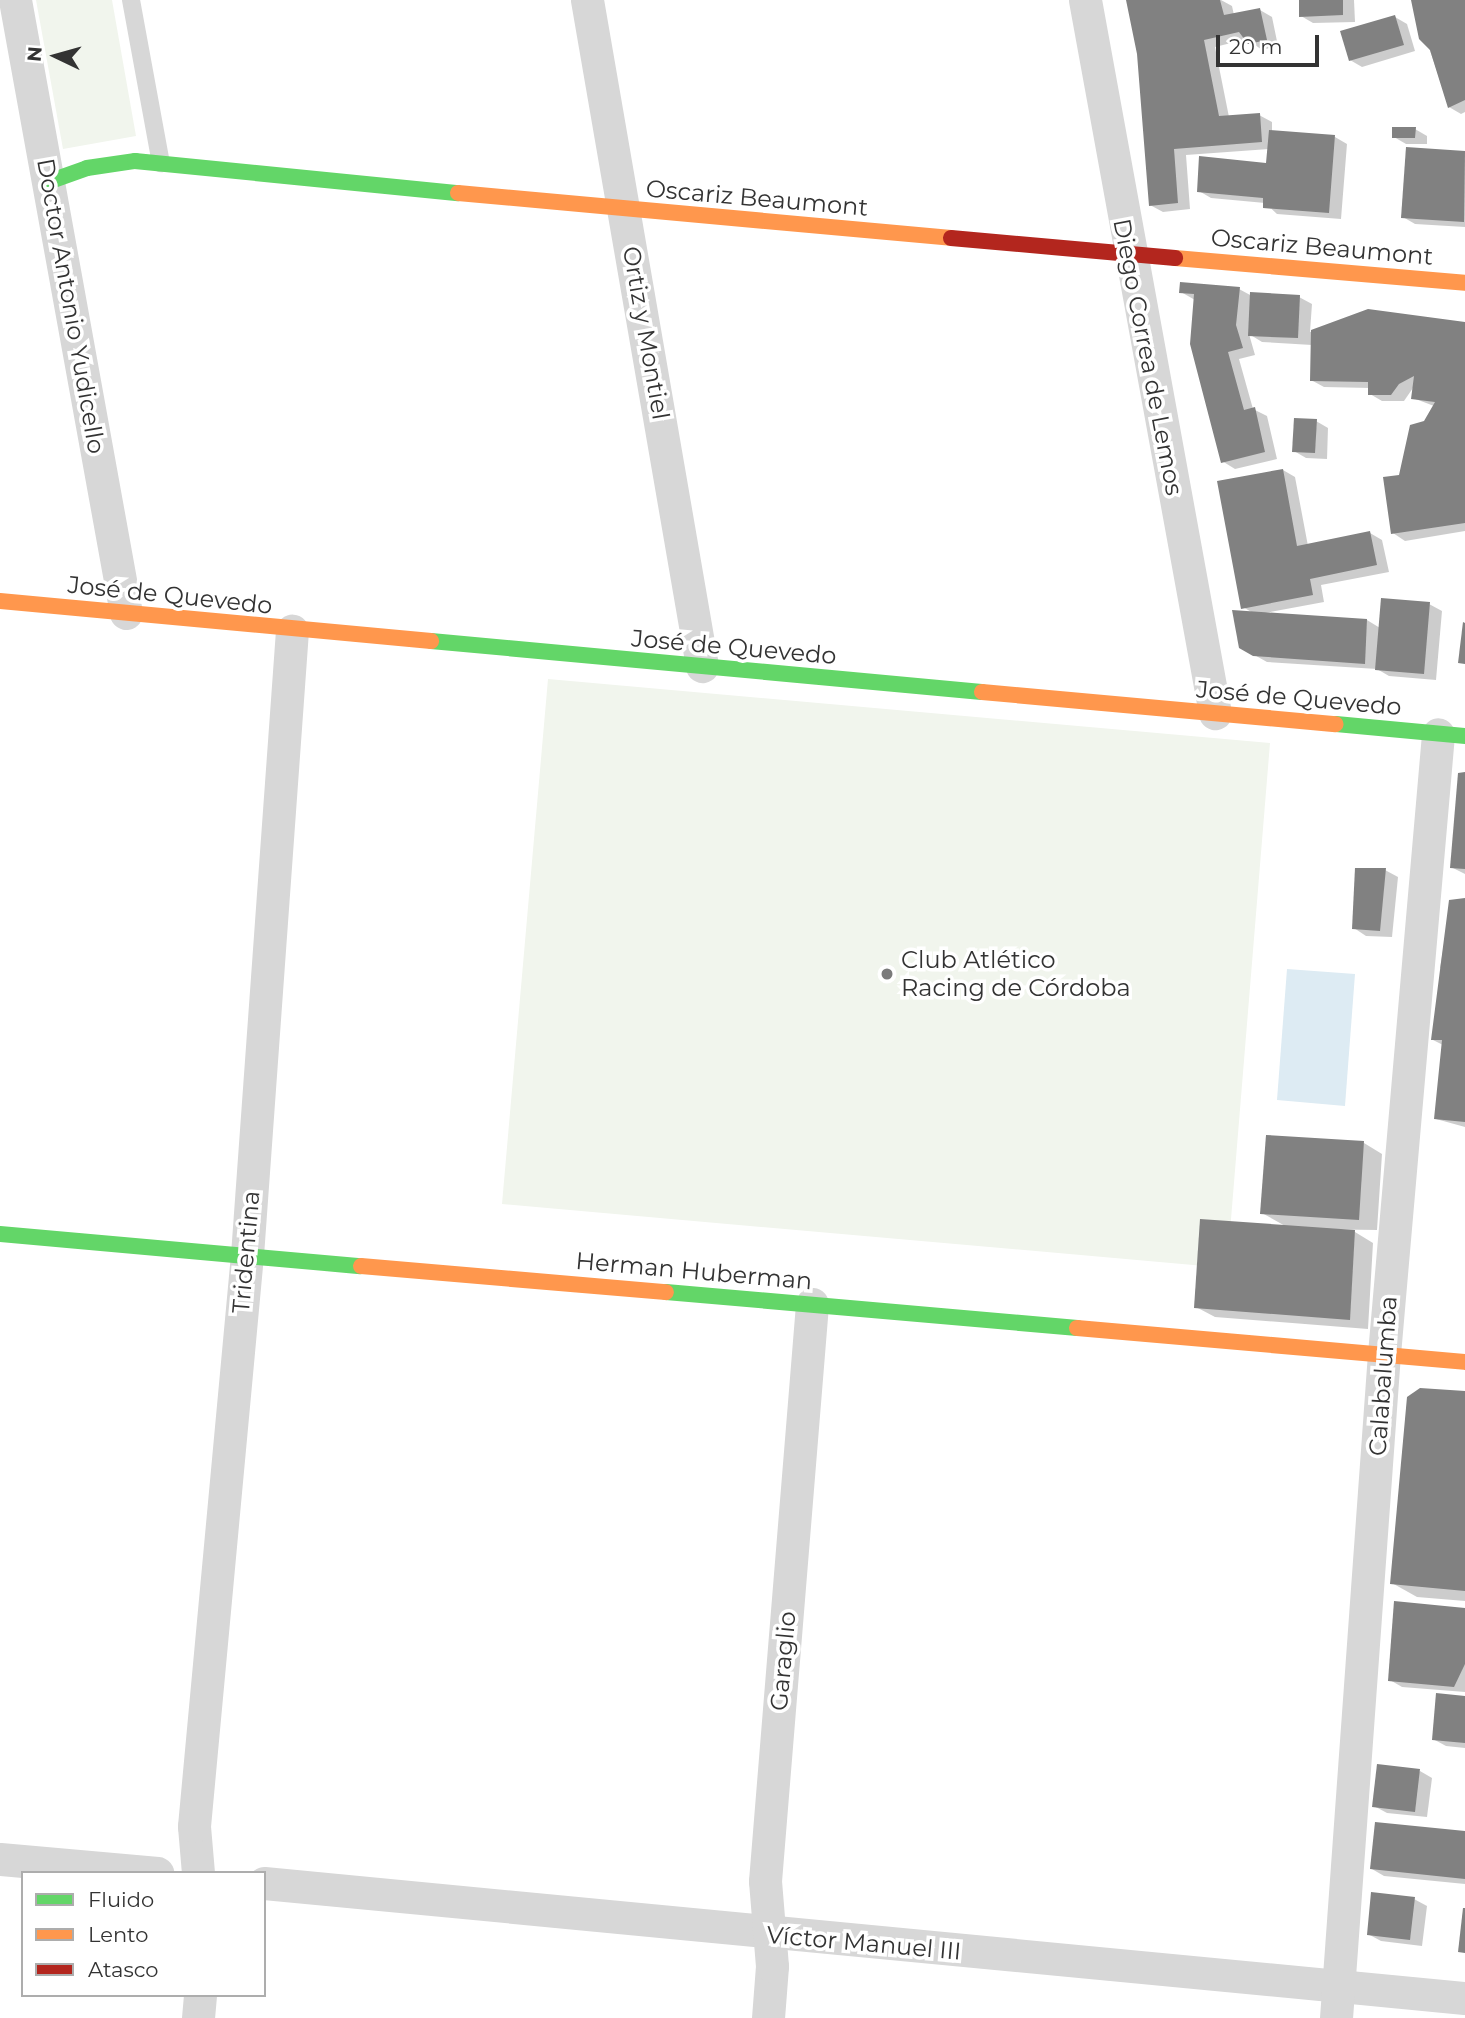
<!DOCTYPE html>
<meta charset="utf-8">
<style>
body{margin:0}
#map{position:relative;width:1465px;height:2018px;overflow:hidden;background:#fff;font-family:Montserrat,sans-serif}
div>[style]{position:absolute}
.green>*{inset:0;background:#f1f5ed}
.water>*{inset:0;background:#ddebf3}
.shadow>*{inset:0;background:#0003}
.building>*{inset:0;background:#818181}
.lane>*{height:18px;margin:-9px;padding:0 9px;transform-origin:9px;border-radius:9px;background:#d7d7d7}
.street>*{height:33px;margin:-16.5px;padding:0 16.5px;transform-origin:16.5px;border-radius:16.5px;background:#d7d7d7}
.fast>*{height:16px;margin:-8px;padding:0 8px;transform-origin:8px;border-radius:8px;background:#63d668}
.slow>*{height:16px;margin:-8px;padding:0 8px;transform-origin:8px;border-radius:8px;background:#ff974d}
.jam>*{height:16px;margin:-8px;padding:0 8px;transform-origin:8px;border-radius:8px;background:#b3261e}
.dots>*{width:19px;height:19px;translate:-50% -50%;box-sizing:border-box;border:4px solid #fff;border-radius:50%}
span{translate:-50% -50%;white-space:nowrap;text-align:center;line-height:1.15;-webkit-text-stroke:7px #fff;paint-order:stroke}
.street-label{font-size:24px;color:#333}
.poi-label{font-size:24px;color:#333}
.left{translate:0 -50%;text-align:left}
.legend{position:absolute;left:21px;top:1871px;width:245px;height:126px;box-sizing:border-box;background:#fff;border:2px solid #adadad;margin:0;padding:9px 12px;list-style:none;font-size:21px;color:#333}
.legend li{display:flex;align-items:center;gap:14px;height:35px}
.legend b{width:35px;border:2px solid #adadad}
.north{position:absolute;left:21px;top:21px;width:70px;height:70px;-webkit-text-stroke:5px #fff;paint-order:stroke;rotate:275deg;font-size:19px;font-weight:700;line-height:28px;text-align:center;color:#333}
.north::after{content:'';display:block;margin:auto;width:24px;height:32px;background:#333;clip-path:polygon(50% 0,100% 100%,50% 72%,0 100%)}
.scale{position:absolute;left:1216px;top:35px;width:103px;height:32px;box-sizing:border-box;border:4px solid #333;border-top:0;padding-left:9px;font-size:21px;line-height:24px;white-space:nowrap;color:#333;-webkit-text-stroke:5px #fff;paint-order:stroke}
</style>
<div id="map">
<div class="green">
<div style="clip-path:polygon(36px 0,112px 0,136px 136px,63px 149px)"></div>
<div style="clip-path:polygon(548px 679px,1270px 743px,1227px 1268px,502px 1204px)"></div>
</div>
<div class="water">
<div style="clip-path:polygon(1287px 969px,1355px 974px,1345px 1106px,1277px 1100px)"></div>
</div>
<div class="shadow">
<div style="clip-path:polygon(1129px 0,1221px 0,1232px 6px,1234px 15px,1260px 10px,1272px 17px,1278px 46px,1262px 50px,1247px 39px,1215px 47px,1229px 117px,1259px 115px,1272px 122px,1272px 132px,1335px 137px,1347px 144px,1341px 219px,1277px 214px,1265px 203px,1211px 198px,1199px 191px,1268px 165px,1269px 149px,1186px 155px,1190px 209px,1163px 212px,1150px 205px,1139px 54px)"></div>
<div style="clip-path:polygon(1300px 0,1354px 0,1355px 22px,1313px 23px,1301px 16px)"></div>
<div style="clip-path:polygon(1413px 0,1465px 0,1465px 112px,1461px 114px,1449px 107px)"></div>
<div style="clip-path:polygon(1395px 17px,1407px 24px,1415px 51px,1362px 67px,1350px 60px)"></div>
<div style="clip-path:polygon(1415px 129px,1427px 136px,1427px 144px,1406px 144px,1394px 137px)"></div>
<div style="clip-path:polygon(1407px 149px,1465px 152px,1465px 227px,1415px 224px,1403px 217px)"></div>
<div style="clip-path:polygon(1239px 289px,1252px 296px,1299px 297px,1312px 304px,1310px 332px,1368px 311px,1465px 323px,1465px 531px,1405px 541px,1393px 533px,1400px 476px,1434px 406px,1413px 398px,1415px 385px,1404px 401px,1382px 401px,1370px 394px,1370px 388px,1324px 387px,1311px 380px,1312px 345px,1262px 342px,1249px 334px,1255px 355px,1239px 359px,1253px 409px,1267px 416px,1277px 459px,1235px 469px,1222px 461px,1195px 300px,1181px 292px)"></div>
<div style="clip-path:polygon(1316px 421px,1328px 428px,1327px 459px,1306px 458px,1294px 451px)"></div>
<div style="clip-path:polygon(1283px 470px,1295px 477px,1308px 546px,1370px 533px,1382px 540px,1389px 572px,1321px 585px,1324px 602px,1265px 613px,1367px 620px,1380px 628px,1429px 604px,1442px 611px,1436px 680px,1389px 676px,1377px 669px,1267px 662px,1240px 647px,1253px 613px,1243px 607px)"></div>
<div style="clip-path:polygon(1465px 773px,1465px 874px,1451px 867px)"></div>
<div style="clip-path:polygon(1385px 870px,1398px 877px,1392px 937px,1366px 936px,1354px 928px)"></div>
<div style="clip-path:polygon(1465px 900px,1465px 1127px,1436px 1119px,1443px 1045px,1433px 1040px,1446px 971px,1440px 968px,1451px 902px)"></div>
<div style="clip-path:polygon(1364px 1143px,1382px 1154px,1377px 1230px,1307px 1229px,1355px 1232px,1373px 1243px,1368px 1329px,1215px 1317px,1196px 1307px,1287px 1227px,1262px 1213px)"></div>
<div style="clip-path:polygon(1465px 1393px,1465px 1601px,1417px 1597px,1392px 1583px)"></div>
<div style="clip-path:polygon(1465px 1610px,1465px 1692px,1402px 1687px,1390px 1680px)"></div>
<div style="clip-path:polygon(1465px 1697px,1465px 1748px,1446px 1746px,1433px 1739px)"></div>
<div style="clip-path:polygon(1420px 1771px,1432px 1778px,1427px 1817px,1387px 1813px,1374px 1806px)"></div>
<div style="clip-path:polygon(1465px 1833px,1465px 1884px,1384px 1876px,1372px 1869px)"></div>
<div style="clip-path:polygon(1414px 1899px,1427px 1906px,1422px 1946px,1381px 1941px,1368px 1934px)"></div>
</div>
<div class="building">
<div style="clip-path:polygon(1126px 0,1220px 0,1224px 15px,1260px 8px,1267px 40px,1248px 44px,1239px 32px,1204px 40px,1219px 116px,1260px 113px,1262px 142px,1174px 149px,1178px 203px,1149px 206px,1137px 54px)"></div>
<div style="clip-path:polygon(1299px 0,1343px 0,1343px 15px,1299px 17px)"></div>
<div style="clip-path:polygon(1411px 0,1465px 0,1465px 100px,1448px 108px,1430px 50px,1419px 39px)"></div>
<div style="clip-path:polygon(1395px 15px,1404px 45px,1349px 61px,1340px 31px)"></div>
<div style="clip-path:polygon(1392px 127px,1416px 127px,1415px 138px,1392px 138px)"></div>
<div style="clip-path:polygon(1269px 130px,1335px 135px,1329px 213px,1263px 208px,1263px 198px,1197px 192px,1199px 156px,1266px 163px)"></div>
<div style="clip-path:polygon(1406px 147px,1465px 151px,1464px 222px,1401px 218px)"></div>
<div style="clip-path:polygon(1180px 282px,1240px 287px,1236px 325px,1243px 348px,1228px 352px,1244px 410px,1255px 407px,1265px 452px,1221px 463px,1190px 344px,1194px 294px,1179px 293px)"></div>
<div style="clip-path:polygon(1250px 292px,1300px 295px,1298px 338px,1248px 336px)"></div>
<div style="clip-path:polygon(1368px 309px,1465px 322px,1465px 523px,1391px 534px,1383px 477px,1399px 475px,1410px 425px,1424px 421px,1435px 402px,1411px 399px,1414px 376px,1399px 384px,1391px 395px,1368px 395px,1368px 382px,1310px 381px,1311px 330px)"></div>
<div style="clip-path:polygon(1294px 418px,1317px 419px,1315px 453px,1292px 452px)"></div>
<div style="clip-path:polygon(1283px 469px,1297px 546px,1370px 531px,1377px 565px,1310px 579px,1313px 595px,1241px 609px,1217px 481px)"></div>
<div style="clip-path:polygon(1381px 598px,1430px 602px,1424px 674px,1375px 670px)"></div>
<div style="clip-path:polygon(1232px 610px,1367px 619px,1365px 664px,1253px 656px,1239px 648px)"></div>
<div style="clip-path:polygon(1463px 622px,1465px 623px,1465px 664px,1458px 663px)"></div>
<div style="clip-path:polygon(1465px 772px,1465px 869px,1450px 868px,1458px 773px)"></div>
<div style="clip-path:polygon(1355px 868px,1386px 868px,1380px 931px,1352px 929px)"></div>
<div style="clip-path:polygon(1465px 898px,1465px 1122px,1434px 1119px,1442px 1040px,1431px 1040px,1449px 900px)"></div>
<div style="clip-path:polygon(1266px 1135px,1364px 1141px,1359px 1220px,1260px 1214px)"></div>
<div style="clip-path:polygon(1200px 1219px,1355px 1230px,1350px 1320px,1194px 1308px)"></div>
<div style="clip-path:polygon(1420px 1388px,1465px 1391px,1465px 1591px,1390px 1584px,1407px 1397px)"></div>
<div style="clip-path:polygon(1394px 1601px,1465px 1608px,1465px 1664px,1454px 1687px,1388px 1681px)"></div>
<div style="clip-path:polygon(1436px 1693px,1465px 1696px,1465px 1743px,1432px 1740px)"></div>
<div style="clip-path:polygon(1377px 1764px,1420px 1769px,1415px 1812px,1372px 1807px)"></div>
<div style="clip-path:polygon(1375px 1822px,1465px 1831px,1465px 1879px,1370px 1869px)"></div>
<div style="clip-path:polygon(1371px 1892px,1415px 1897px,1410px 1940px,1367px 1935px)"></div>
<div style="clip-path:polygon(1463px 1908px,1465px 1908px,1465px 1953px,1458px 1952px)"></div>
</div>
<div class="lane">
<div style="left:131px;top:0;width:166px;rotate:79.6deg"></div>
</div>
<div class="street">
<div style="left:15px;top:0;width:623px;rotate:79.74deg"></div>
<div style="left:587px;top:0;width:676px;rotate:80.2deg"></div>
<div style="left:1085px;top:0;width:725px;rotate:79.67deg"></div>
<div style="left:0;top:1859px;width:158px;rotate:5.1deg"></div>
<div style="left:198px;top:1873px;width:47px;rotate:-94.9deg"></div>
<div style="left:194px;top:1826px;width:573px;rotate:-84.7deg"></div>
<div style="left:247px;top:1255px;width:626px;rotate:-85.88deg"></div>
<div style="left:264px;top:1883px;width:1206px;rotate:5.47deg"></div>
<div style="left:198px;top:2018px;width:23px;rotate:-85deg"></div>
<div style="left:768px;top:2018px;width:52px;rotate:-85.6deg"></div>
<div style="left:772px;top:1966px;width:85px;rotate:-94.7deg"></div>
<div style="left:765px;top:1881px;width:579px;rotate:-85.34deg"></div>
<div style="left:1336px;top:2018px;width:666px;rotate:-85.87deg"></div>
<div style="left:1384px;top:1354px;width:622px;rotate:-85.02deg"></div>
</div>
<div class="fast">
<div style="left:48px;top:182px;width:41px;rotate:-19.7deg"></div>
<div style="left:87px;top:168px;width:49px;rotate:-8.3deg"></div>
<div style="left:135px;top:161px;width:325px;rotate:5.7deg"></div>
<div style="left:431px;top:641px;width:553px;rotate:5.29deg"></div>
<div style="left:1336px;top:724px;width:130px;rotate:5.3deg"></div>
<div style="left:0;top:1234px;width:362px;rotate:5.1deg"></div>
<div style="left:666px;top:1292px;width:413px;rotate:5deg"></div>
</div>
<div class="slow">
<div style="left:458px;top:193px;width:495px;rotate:5.2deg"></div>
<div style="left:1175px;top:258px;width:291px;rotate:4.9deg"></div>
<div style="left:0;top:601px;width:433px;rotate:5.3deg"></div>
<div style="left:982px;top:692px;width:355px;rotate:5.2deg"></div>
<div style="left:361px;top:1266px;width:306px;rotate:4.9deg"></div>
<div style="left:1077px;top:1328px;width:389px;rotate:5deg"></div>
</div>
<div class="jam">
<div style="left:951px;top:238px;width:225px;rotate:5.1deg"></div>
</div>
<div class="dots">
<div style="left:887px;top:974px;background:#7a7a7a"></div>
</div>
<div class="street-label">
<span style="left:757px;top:198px;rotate:5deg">Oscariz Beaumont</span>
<span style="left:1322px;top:247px;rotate:5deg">Oscariz Beaumont</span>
<span style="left:71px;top:306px;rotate:80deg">Doctor Antonio Yudicello</span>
<span style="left:646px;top:333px;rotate:80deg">Ortiz y Montiel</span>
<span style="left:1148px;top:357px;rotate:79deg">Diego Correa de Lemos</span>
<span style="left:170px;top:595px;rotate:6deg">José de Quevedo</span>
<span style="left:734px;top:647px;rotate:5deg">José de Quevedo</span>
<span style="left:1299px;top:698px;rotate:5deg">José de Quevedo</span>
<span style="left:246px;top:1252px;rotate:-85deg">Tridentina</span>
<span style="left:694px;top:1271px;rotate:5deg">Herman Huberman</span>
<span style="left:1383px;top:1376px;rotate:-86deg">Calabalumba</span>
<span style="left:783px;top:1661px;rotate:-85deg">Garaglio</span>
<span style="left:864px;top:1943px;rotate:5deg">Víctor Manuel III</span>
</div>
<div class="poi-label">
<span class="left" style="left:901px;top:974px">Club Atlético<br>Racing de Córdoba</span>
</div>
<ul class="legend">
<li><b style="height:9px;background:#63d668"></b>Fluido</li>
<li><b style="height:9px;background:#ff974d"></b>Lento</li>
<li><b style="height:9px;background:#b3261e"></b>Atasco</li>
</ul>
<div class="north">N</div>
<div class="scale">20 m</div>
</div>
